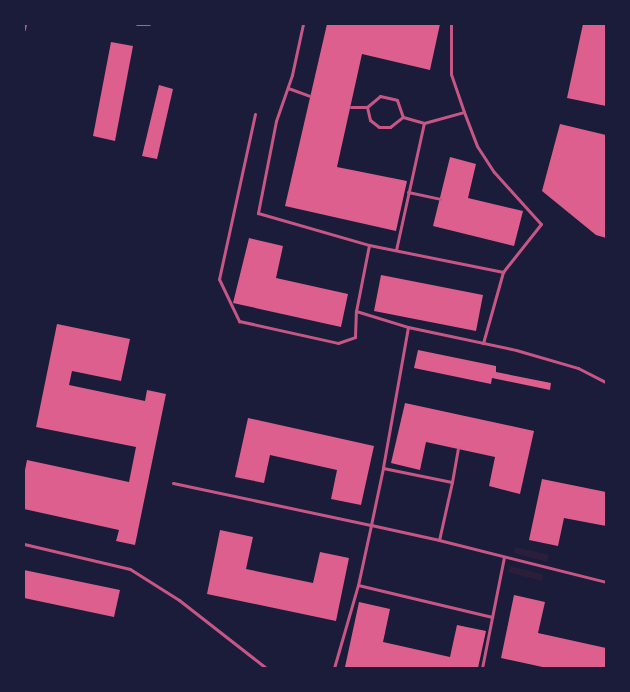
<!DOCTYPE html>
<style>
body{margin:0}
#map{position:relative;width:630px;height:692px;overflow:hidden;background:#1b1b3a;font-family:"Roboto Condensed",sans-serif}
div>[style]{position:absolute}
.green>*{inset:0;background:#2a1e3b}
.building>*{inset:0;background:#dd5f8e}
.service>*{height:3px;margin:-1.5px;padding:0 1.5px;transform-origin:1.5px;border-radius:1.5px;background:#c65784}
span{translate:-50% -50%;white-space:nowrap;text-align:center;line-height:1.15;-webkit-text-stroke:4px #1b1b3a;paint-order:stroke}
.frame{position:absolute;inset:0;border:25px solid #1b1b3a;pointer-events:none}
</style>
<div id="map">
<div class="green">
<div style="clip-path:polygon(515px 547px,549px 555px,547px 562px,514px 553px)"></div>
<div style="clip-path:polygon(509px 566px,543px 574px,542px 581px,508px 572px)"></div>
</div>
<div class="building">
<div style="clip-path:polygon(327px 24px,440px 24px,430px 70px,362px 54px,337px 167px,407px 181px,396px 231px,285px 206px)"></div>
<div style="clip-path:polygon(583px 24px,606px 24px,606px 106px,567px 98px)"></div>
<div style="clip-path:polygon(111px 42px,133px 46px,115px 141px,93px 136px)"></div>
<div style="clip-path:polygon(159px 85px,173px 89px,157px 159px,142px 156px)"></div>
<div style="clip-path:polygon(560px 124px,606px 135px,606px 238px,596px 235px,542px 191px)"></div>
<div style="clip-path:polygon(450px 157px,476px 164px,468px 198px,523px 211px,514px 246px,433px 226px)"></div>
<div style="clip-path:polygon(249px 238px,283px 246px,276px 278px,348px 294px,341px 327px,233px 303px)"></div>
<div style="clip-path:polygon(381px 275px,483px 295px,476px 331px,374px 311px)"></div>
<div style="clip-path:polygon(57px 324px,130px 339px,121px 381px,72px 371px,69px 385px,145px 401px,147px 390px,166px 394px,135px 545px,116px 541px,119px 530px,24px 509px,24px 475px,27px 460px,129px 482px,136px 447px,36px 427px)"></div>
<div style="clip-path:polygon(418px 350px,496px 366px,496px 372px,551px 383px,550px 390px,492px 378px,491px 384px,414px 368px)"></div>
<div style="clip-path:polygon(405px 403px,534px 431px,520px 494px,489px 486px,495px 457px,426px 442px,420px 470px,391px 463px)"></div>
<div style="clip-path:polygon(248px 418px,374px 446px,361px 505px,331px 499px,337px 470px,270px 455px,264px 483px,235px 477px)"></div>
<div style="clip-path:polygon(542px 479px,606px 492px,606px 526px,564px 518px,558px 546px,529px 540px)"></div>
<div style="clip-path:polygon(220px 530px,253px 537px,246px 569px,313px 583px,320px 552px,349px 558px,336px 621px,207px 594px)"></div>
<div style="clip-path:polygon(24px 570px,120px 590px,114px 617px,24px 598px)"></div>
<div style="clip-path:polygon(514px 595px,545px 602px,538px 633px,606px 648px,606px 668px,547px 668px,501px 658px)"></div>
<div style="clip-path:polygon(359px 602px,390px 609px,383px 642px,450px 657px,457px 625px,486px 631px,478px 668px,345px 667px)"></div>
</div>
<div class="service">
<div style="left:137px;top:24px;width:12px"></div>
<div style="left:303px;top:24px;width:52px;rotate:102.2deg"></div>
<div style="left:292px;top:75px;width:49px;rotate:109.2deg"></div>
<div style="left:276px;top:121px;width:94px;rotate:101.1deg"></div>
<div style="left:258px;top:213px;width:116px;rotate:16.1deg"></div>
<div style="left:369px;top:245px;width:137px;rotate:11.4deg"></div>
<div style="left:24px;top:29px;width:5px;rotate:-79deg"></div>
<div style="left:288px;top:88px;width:23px;rotate:20deg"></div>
<div style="left:351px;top:107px;width:16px"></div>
<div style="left:367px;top:107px;width:17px;rotate:-40deg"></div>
<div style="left:380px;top:96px;width:17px;rotate:13deg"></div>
<div style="left:397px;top:100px;width:18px;rotate:71deg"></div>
<div style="left:403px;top:117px;width:22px;rotate:16deg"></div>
<div style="left:424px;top:123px;width:41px;rotate:-15.4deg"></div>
<div style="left:464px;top:112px;width:40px;rotate:-108.9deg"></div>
<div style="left:451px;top:74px;width:50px;rotate:-90deg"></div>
<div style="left:367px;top:107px;width:13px;rotate:77deg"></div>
<div style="left:370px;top:120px;width:11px;rotate:38deg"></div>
<div style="left:379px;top:127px;width:11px"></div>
<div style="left:390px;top:127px;width:16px;rotate:-38deg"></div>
<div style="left:464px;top:112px;width:36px;rotate:69deg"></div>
<div style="left:477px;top:146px;width:31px;rotate:57deg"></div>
<div style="left:494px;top:172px;width:70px;rotate:47.9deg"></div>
<div style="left:541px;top:224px;width:61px;rotate:128.4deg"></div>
<div style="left:503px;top:272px;width:74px;rotate:105.7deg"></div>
<div style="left:255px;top:114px;width:169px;rotate:102.3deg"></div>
<div style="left:219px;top:279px;width:47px;rotate:64.5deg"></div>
<div style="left:239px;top:321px;width:101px;rotate:12.5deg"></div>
<div style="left:338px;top:343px;width:18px;rotate:-19deg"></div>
<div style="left:355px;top:337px;width:26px;rotate:-88deg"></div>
<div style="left:408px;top:192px;width:33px;rotate:12deg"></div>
<div style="left:369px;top:245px;width:67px;rotate:101.1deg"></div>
<div style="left:356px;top:311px;width:54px;rotate:17.1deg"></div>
<div style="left:408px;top:327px;width:143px;rotate:100.1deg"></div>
<div style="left:383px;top:468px;width:70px;rotate:11.5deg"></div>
<div style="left:452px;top:482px;width:34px;rotate:-80deg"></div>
<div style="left:396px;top:250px;width:130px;rotate:-77.6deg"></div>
<div style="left:408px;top:327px;width:110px;rotate:12deg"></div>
<div style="left:516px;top:350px;width:65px;rotate:16.2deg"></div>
<div style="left:578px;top:368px;width:31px;rotate:27deg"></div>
<div style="left:383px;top:468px;width:58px;rotate:101.9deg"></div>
<div style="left:371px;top:525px;width:70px;rotate:12.4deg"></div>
<div style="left:452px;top:482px;width:59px;rotate:102.6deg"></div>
<div style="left:439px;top:540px;width:172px;rotate:14.1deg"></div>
<div style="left:173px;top:483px;width:202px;rotate:12deg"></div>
<div style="left:371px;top:525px;width:61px;rotate:102.2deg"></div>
<div style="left:358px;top:585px;width:138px;rotate:13.4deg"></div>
<div style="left:24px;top:544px;width:109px;rotate:13.3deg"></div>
<div style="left:130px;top:569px;width:58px;rotate:32.3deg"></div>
<div style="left:179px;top:600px;width:110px;rotate:38deg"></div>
<div style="left:334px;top:668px;width:86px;rotate:-73.9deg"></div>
<div style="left:482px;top:668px;width:113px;rotate:-78.8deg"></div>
</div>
<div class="frame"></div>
</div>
